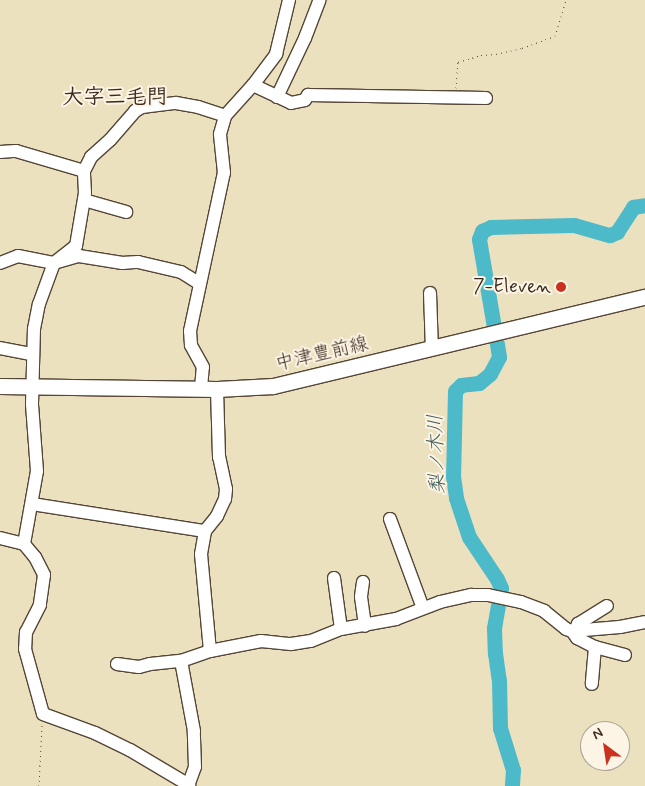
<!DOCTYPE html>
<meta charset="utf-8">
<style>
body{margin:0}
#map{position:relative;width:645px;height:786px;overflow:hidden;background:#ebe1be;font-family:Mynerve,"Klee One",sans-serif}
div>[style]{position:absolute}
.river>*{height:15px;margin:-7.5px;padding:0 7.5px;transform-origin:7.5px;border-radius:7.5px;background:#4dbac9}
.path>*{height:1px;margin-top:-0.5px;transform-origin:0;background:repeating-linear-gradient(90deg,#554536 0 1px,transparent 0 5px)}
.roads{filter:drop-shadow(1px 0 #554536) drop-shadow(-1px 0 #554536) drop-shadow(0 1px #554536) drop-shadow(0 -1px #554536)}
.minor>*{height:12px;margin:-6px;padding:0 6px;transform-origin:6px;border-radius:6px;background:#fff}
.major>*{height:15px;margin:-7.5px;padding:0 7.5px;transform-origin:7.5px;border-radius:7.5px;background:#fff}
.dots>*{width:14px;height:14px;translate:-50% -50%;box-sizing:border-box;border:2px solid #fcf5e5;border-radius:50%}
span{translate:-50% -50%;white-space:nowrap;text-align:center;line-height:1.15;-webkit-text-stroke:4px #fcf5e5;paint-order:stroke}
.poi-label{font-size:19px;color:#3b2a1e}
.right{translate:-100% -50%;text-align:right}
.street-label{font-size:19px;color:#3b2a1e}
.water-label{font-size:20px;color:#415c5a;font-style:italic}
.quarter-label{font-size:21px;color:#3b2a1e;font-weight:700}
.north{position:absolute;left:580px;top:721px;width:50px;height:50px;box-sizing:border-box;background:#fcf5e5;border:1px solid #afa495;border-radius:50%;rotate:329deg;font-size:14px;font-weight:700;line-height:20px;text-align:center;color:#3b2a1e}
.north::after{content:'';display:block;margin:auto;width:18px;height:22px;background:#c8321e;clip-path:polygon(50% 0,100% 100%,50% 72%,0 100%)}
</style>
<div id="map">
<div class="river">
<div style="left:494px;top:327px;width:89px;rotate:-99.7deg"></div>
<div style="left:479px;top:239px;width:9px;rotate:-69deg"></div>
<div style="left:482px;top:231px;width:10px;rotate:-24deg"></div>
<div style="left:491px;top:227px;width:83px;rotate:-1.4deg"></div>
<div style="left:574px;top:225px;width:37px;rotate:16deg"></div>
<div style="left:610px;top:235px;width:8px;rotate:-23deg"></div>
<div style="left:617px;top:232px;width:30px;rotate:-57deg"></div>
<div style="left:633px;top:207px;width:12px;rotate:-9deg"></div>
<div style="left:497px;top:344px;width:13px;rotate:81deg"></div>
<div style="left:499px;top:357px;width:19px;rotate:118deg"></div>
<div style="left:490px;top:374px;width:14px;rotate:141deg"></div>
<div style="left:479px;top:383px;width:18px;rotate:174deg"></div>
<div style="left:461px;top:385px;width:8px;rotate:135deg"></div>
<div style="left:455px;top:391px;width:85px;rotate:91.3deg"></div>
<div style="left:453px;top:476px;width:22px;rotate:82deg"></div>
<div style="left:456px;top:498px;width:41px;rotate:71.6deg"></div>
<div style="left:469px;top:537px;width:50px;rotate:56.3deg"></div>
<div style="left:497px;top:579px;width:10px;rotate:66deg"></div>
<div style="left:501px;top:588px;width:41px;rotate:99.9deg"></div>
<div style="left:494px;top:628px;width:25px;rotate:88deg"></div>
<div style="left:495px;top:653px;width:27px;rotate:82deg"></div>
<div style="left:499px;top:680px;width:48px;rotate:88.8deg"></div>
<div style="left:500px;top:728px;width:44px;rotate:72.8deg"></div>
<div style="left:513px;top:770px;width:16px;rotate:94deg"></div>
</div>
<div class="path">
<div style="left:456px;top:88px;width:26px;rotate:-86deg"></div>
<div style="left:458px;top:62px;width:24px;rotate:-17deg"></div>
<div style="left:481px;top:55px;width:15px;rotate:-4deg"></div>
<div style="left:496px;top:54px;width:27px;rotate:-13deg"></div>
<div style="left:522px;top:48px;width:35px;rotate:-20deg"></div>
<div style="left:555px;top:36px;width:38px;rotate:-73deg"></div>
<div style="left:39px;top:786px;width:61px;rotate:-87.2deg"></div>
</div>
<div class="roads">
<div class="minor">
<div style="left:253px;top:85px;width:42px;rotate:25.3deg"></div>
<div style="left:291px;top:103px;width:14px;rotate:-12deg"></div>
<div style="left:305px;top:100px;width:6px;rotate:-59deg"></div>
<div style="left:308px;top:95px;width:178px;rotate:1deg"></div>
<div style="left:277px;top:97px;width:65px;rotate:-64.6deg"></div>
<div style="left:305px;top:38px;width:40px;rotate:-69deg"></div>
<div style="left:0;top:152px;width:16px;rotate:-4deg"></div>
<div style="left:16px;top:151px;width:71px;rotate:16.4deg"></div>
<div style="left:84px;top:200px;width:44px;rotate:15.9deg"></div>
<div style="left:0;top:263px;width:19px;rotate:-21deg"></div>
<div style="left:18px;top:256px;width:37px;rotate:11deg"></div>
<div style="left:54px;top:263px;width:26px;rotate:-16deg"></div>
<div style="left:79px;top:256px;width:44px;rotate:9.2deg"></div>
<div style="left:122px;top:263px;width:16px;rotate:-4deg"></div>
<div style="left:138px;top:262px;width:44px;rotate:13.1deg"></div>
<div style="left:181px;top:272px;width:22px;rotate:32deg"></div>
<div style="left:430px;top:293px;width:56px;rotate:88deg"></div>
<div style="left:0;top:348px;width:32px;rotate:11deg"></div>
<div style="left:201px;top:388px;width:21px;rotate:-85deg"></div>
<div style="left:203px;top:367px;width:25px;rotate:-119deg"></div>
<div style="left:191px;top:345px;width:14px;rotate:-94deg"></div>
<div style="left:190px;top:331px;width:162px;rotate:-77.9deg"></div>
<div style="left:224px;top:173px;width:39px;rotate:-96deg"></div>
<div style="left:220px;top:134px;width:19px;rotate:-74deg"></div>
<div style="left:225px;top:116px;width:42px;rotate:-47.9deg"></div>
<div style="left:253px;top:85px;width:39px;rotate:-53deg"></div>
<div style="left:276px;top:54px;width:56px;rotate:-76.5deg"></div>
<div style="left:32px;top:504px;width:175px;rotate:8.9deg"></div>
<div style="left:390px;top:519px;width:95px;rotate:69.7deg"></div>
<div style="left:0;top:538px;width:25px;rotate:14deg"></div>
<div style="left:24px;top:544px;width:17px;rotate:50deg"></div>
<div style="left:35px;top:557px;width:20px;rotate:63deg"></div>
<div style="left:44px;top:575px;width:30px;rotate:98deg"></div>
<div style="left:40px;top:605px;width:30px;rotate:117deg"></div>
<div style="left:26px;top:632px;width:17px;rotate:93deg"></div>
<div style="left:25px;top:649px;width:67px;rotate:74.5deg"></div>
<div style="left:43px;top:714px;width:55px;rotate:20.1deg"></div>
<div style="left:95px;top:733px;width:39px;rotate:26deg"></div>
<div style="left:130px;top:750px;width:69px;rotate:30.7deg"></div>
<div style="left:24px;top:544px;width:74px;rotate:-79.9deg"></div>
<div style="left:37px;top:471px;width:67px;rotate:-94.3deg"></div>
<div style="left:32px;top:404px;width:75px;rotate:-88.5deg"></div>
<div style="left:34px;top:329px;width:25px;rotate:-79deg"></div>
<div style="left:39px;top:304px;width:44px;rotate:-69.9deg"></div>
<div style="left:54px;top:263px;width:28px;rotate:-38deg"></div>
<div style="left:76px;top:246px;width:54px;rotate:-80.4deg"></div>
<div style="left:85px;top:193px;width:22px;rotate:-93deg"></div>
<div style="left:84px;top:171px;width:16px;rotate:-63deg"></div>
<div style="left:91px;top:157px;width:25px;rotate:-42deg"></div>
<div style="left:110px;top:140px;width:38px;rotate:-49deg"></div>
<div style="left:135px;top:111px;width:8px;rotate:-30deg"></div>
<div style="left:142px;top:107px;width:34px;rotate:-7deg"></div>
<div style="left:176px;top:103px;width:22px;rotate:10deg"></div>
<div style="left:198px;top:107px;width:28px;rotate:18deg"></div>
<div style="left:334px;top:578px;width:51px;rotate:82.2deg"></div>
<div style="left:363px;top:582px;width:15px;rotate:98deg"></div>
<div style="left:361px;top:597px;width:29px;rotate:82deg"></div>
<div style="left:572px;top:631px;width:9px;rotate:54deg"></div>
<div style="left:577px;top:638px;width:20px;rotate:27deg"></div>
<div style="left:595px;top:647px;width:37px;rotate:95deg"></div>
<div style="left:575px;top:631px;width:8px;rotate:-67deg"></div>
<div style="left:578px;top:624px;width:34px;rotate:-32deg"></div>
<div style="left:595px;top:647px;width:31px;rotate:15deg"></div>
<div style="left:210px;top:651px;width:97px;rotate:-95.3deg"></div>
<div style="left:201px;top:554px;width:23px;rotate:-80deg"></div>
<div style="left:205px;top:531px;width:19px;rotate:-51deg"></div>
<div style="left:217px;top:516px;width:19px;rotate:-65deg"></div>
<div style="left:225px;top:499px;width:10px;rotate:-84deg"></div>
<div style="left:226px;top:489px;width:33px;rotate:-102deg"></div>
<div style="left:219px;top:457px;width:68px;rotate:-91.7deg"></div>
<div style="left:117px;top:664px;width:22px;rotate:8deg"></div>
<div style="left:139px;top:667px;width:11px;rotate:-15deg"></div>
<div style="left:150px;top:664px;width:31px;rotate:-6deg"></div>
<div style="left:188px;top:786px;width:20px;rotate:-70deg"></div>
<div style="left:195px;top:767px;width:36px;rotate:-92deg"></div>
<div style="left:194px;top:731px;width:71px;rotate:-100.5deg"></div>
<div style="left:181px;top:661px;width:31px;rotate:-19deg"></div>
<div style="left:210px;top:651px;width:52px;rotate:-11.1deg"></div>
<div style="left:261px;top:641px;width:30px;rotate:6deg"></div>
<div style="left:291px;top:644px;width:20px;rotate:-9deg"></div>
<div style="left:311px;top:641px;width:32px;rotate:-22deg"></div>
<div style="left:341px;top:629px;width:56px;rotate:-10.3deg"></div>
<div style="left:396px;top:619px;width:47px;rotate:-21.1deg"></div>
<div style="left:440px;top:602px;width:32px;rotate:-13deg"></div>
<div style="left:471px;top:595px;width:17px"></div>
<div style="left:488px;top:595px;width:34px;rotate:12deg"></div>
<div style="left:521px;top:602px;width:25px;rotate:21deg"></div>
<div style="left:544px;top:611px;width:28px;rotate:39deg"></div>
<div style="left:566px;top:629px;width:6px;rotate:18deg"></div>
<div style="left:572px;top:631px;width:48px;rotate:-4.8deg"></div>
<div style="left:620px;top:627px;width:25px;rotate:-11deg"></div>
</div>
<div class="major">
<div style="left:0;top:386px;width:217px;rotate:0.8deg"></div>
<div style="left:217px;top:389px;width:56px;rotate:-3.1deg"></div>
<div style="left:273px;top:386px;width:382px;rotate:-13.5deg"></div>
</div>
</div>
<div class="dots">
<div style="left:561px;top:287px;background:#c8321e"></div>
</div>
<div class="poi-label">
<span class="right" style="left:551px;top:287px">7-Eleven</span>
</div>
<div class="street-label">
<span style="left:322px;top:354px;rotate:-13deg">中津豊前線</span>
</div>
<div class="water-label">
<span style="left:437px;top:454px;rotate:-92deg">梨ノ木川</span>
</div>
<div class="quarter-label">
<span style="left:115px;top:97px">大字三毛門</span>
</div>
<div class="north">N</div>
</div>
